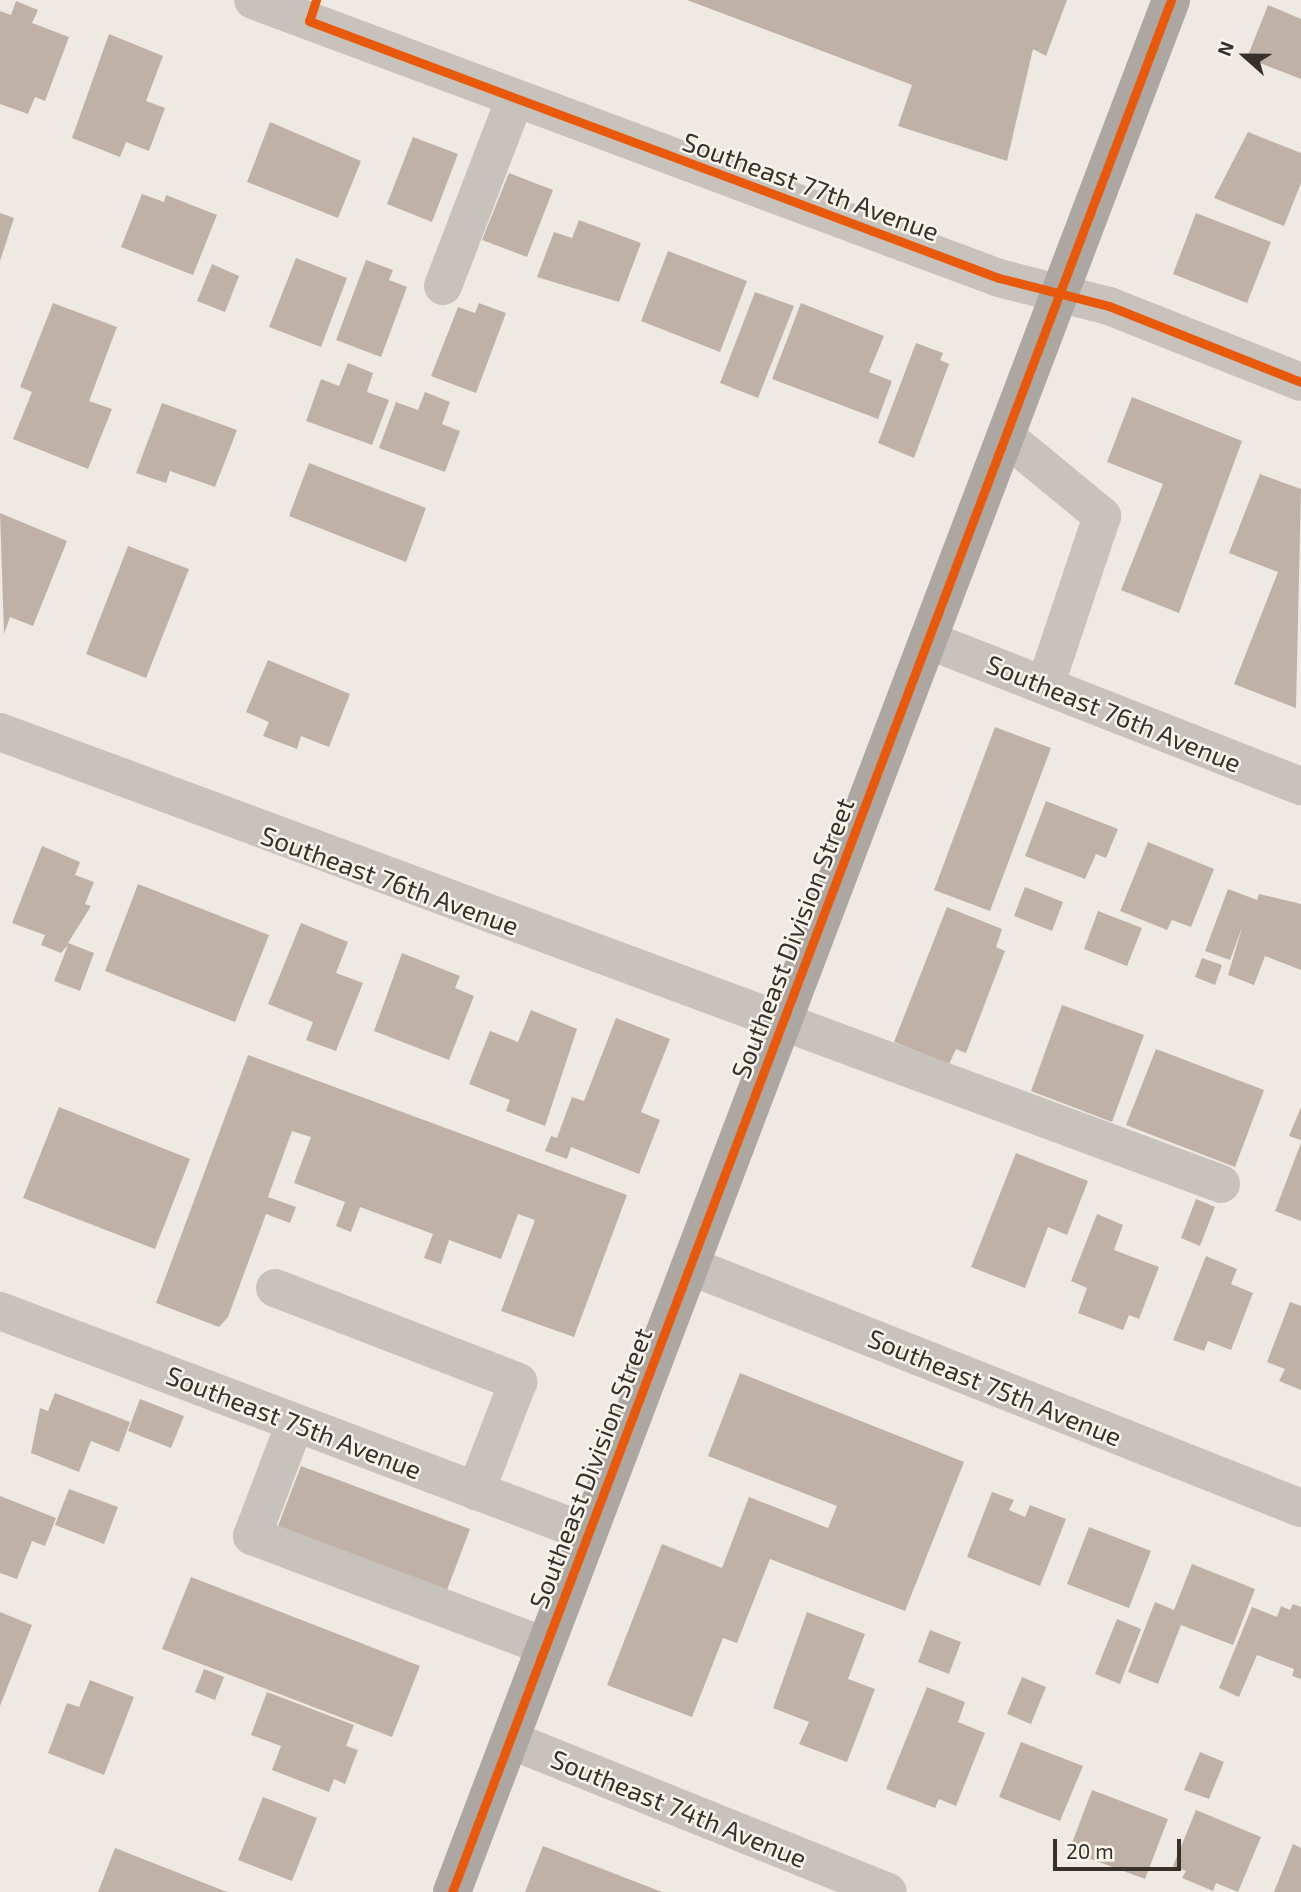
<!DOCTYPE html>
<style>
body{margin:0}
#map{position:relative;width:1301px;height:1892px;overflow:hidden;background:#eeeae3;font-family:"Exo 2",sans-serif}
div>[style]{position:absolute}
.building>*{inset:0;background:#c0b1a6}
.minor>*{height:38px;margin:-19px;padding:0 19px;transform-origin:19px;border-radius:19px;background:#c7c2bc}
.major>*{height:38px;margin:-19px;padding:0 19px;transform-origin:19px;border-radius:19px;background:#aca7a1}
.cycleway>*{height:9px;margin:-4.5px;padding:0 4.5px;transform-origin:4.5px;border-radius:4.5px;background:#e8590c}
span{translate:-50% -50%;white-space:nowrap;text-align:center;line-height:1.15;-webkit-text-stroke:5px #f9f5ec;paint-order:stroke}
.street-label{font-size:26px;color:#38302a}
.north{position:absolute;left:1210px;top:21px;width:70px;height:70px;-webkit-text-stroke:5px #f9f5ec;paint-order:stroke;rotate:291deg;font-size:19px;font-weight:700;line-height:28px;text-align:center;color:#38302a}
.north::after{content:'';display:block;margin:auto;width:24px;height:32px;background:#38302a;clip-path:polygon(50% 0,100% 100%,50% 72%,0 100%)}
.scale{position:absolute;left:1053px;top:1839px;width:128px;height:32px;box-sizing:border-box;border:4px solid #38302a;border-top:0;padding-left:9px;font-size:21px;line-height:24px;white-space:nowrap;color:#38302a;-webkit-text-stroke:5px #f9f5ec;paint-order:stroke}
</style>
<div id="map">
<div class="building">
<div style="clip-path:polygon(687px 0,1067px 0,1046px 56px,1033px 49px,1007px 161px,898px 126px,912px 85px)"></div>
<div style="clip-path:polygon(16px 1px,38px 10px,32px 23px,69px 37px,45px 101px,35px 97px,28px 114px,0 104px,0 11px,11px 15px)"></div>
<div style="clip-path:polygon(1268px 5px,1301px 19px,1301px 79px,1247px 58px)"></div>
<div style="clip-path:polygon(109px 34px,163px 56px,146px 101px,165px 108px,149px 151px,126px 142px,120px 157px,72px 138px)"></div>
<div style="clip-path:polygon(270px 122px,361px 161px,338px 218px,247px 182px)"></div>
<div style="clip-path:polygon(1248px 132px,1301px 153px,1301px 183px,1284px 226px,1214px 198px)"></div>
<div style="clip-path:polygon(413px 137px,458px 154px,432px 222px,387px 204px)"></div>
<div style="clip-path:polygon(509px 173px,553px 190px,527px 257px,482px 240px)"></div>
<div style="clip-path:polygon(142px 194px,164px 202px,166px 195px,217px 215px,193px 275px,121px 247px)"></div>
<div style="clip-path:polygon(0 213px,14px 218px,0 261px)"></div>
<div style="clip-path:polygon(1196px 213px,1271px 242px,1247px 303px,1173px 274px)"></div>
<div style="clip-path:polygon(579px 220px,641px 243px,619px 302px,537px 277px,554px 232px,572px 238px)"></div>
<div style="clip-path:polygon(668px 251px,747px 281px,720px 352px,641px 321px)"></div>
<div style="clip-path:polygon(296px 258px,347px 278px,321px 347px,269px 327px)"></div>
<div style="clip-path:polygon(366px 260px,393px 270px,389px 280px,407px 287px,381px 357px,336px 340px)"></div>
<div style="clip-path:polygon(212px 264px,239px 276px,225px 312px,197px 301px)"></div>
<div style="clip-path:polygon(755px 292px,794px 306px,758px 398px,720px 383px)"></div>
<div style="clip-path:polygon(53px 303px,117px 327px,89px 401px,112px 409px,88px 469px,13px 439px,32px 392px,20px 387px)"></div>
<div style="clip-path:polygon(479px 303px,506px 313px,476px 393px,431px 376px,458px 307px,475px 313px)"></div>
<div style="clip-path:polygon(801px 303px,884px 336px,869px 372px,892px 381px,878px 419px,772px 379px)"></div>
<div style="clip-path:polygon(916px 343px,943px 353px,940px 360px,949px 364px,914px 458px,878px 443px)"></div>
<div style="clip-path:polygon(348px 363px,373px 373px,367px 392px,389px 400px,372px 445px,306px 421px,321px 379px,339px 386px)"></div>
<div style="clip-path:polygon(425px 392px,450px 402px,442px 424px,460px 431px,445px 472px,379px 448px,396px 402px,418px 410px)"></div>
<div style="clip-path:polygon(1132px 397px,1242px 441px,1179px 613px,1121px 590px,1163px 484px,1107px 462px)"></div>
<div style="clip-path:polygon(162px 403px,237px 430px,215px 487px,170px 471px,166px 483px,136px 473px)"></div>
<div style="clip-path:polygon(309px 463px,426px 508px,406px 562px,289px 516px)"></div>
<div style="clip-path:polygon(1260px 474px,1301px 489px,1296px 708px,1234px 684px,1278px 572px,1229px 553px)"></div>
<div style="clip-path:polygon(0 513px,67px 541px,33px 626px,10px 617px,4px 634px)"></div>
<div style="clip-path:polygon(128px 546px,189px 569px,146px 678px,86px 654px)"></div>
<div style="clip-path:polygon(268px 660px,350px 694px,329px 747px,301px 736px,297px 749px,263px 736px,269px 722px,246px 712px)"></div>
<div style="clip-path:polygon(995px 727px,1051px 748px,990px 911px,934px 890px)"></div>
<div style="clip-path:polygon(1046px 801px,1118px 829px,1106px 858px,1096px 854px,1085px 879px,1025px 856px)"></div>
<div style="clip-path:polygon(1148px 842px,1214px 869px,1191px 927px,1172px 920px,1167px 930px,1120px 911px)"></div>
<div style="clip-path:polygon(42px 846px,80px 862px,75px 875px,94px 882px,85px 904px,91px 906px,68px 943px,94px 953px,80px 991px,54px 981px,68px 945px,61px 953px,41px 945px,45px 935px,12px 923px)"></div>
<div style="clip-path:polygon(138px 884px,269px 935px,235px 1022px,105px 971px)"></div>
<div style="clip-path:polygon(1025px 887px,1063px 902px,1052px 931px,1014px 916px)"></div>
<div style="clip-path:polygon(1228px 889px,1257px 900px,1259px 894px,1301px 904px,1301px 970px,1265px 956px,1254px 985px,1228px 975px,1243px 925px,1230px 960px,1205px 951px)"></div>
<div style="clip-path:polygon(947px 907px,1002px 929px,996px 947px,1005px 951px,966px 1053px,956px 1049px,949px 1064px,894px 1042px)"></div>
<div style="clip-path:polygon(1098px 911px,1142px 928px,1127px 966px,1084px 949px)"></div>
<div style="clip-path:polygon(301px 923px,348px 942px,336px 973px,363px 983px,336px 1051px,306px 1040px,313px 1022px,268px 1004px)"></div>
<div style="clip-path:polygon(402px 953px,460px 976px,455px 988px,474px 996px,449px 1060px,374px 1031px)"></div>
<div style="clip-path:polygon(1202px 958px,1222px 965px,1215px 985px,1195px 977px)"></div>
<div style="clip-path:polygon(1062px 1005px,1144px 1035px,1112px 1122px,1031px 1091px)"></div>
<div style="clip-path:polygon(531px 1010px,577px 1029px,545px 1126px,506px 1111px,510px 1100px,469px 1084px,490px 1031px,518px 1042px)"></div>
<div style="clip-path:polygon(616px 1018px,670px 1039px,641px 1112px,660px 1120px,639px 1174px,571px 1147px,567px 1159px,545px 1151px,551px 1136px,557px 1138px,572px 1097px,584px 1101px)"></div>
<div style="clip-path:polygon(1156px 1049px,1264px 1090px,1235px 1167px,1126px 1125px)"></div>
<div style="clip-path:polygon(248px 1055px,627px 1195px,574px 1337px,501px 1311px,535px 1220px,518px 1214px,501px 1259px,449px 1240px,441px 1264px,424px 1258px,433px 1234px,360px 1207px,351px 1232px,336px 1226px,345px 1202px,294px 1183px,311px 1137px,292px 1131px,268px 1197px,296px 1207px,290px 1223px,266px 1214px,228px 1317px,219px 1327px,156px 1303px)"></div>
<div style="clip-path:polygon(59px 1107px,190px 1159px,155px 1249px,23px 1198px)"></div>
<div style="clip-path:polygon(1301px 1107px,1301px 1140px,1289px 1136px)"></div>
<div style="clip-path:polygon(1301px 1143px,1301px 1221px,1275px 1211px)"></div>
<div style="clip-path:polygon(1016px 1153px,1088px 1181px,1067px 1235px,1048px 1227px,1025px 1288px,971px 1267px)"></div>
<div style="clip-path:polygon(1196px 1199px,1215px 1207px,1200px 1246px,1181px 1238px)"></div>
<div style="clip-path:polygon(1097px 1214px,1123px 1225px,1114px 1250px,1159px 1267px,1139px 1319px,1129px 1315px,1123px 1330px,1078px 1313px,1087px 1288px,1071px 1281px)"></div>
<div style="clip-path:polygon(1206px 1256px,1237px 1269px,1231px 1284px,1253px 1293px,1231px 1350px,1208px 1341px,1204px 1351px,1173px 1340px)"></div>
<div style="clip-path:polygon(1290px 1302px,1301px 1306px,1301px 1390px,1279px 1381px,1285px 1369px,1267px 1362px)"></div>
<div style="clip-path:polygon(740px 1373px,964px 1462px,905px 1611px,770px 1559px,737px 1643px,723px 1638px,692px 1717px,607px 1685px,662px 1544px,722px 1568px,749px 1497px,828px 1528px,837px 1506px,708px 1456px)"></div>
<div style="clip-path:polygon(55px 1393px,130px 1422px,119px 1452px,91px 1441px,79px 1472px,31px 1453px,40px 1408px,48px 1411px)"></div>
<div style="clip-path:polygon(140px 1399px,184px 1416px,171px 1448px,128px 1431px)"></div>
<div style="clip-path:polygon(301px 1466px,470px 1529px,447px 1590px,278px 1526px)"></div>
<div style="clip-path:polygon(69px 1489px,118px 1507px,104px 1544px,55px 1525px)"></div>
<div style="clip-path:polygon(992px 1492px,1014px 1500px,1009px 1510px,1025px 1517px,1030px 1505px,1066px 1519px,1040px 1586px,967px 1557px)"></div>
<div style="clip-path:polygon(0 1496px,56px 1518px,45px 1546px,32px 1541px,17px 1579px,0 1573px)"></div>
<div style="clip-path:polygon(1089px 1527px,1151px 1551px,1129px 1608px,1067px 1584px)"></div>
<div style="clip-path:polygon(1192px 1564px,1255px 1589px,1233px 1645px,1181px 1625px,1158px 1684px,1128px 1672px,1155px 1602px,1174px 1610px)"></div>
<div style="clip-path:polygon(191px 1577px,420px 1666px,392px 1737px,162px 1649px)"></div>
<div style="clip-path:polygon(1293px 1604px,1301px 1607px,1301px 1679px,1292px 1676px,1294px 1669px,1257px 1655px,1239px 1697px,1219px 1688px,1252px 1607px,1277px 1617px,1281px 1606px,1290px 1610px)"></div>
<div style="clip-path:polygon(0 1612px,32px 1625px,0 1706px)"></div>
<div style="clip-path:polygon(807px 1612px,865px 1634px,848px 1679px,875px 1689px,847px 1762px,799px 1744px,809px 1722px,773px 1708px)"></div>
<div style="clip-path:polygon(1117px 1619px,1141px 1629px,1120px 1684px,1095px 1674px)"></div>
<div style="clip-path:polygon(930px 1630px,961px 1642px,949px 1674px,918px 1662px)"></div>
<div style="clip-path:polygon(204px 1669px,224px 1677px,215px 1700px,195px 1692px)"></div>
<div style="clip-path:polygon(1022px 1677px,1046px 1687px,1031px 1724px,1007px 1714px)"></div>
<div style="clip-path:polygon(90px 1680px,134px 1697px,104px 1775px,48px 1753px,67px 1703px,79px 1707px)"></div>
<div style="clip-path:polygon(927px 1687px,965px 1702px,958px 1722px,985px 1733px,956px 1806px,939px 1799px,935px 1808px,886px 1789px)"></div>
<div style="clip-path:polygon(267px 1692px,354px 1725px,346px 1746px,358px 1750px,345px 1784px,334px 1779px,329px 1792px,272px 1770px,281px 1746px,251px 1735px)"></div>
<div style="clip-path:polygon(1021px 1742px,1083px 1766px,1060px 1821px,999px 1797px)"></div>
<div style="clip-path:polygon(1200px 1752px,1224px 1762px,1209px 1799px,1184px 1790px)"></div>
<div style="clip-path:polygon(1092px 1790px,1168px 1819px,1145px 1879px,1069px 1851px)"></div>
<div style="clip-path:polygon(263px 1797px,317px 1818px,292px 1881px,238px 1860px)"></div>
<div style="clip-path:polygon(1196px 1810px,1261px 1837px,1238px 1892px,1216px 1883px,1213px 1891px,1182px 1878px,1186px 1871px,1173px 1866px)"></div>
<div style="clip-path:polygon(1293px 1844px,1301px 1848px,1301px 1892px,1274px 1892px)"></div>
<div style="clip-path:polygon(543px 1846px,662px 1892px,525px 1892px)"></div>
<div style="clip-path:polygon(115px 1848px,227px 1892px,98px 1892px)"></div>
</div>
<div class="minor">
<div style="left:253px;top:0;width:796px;rotate:20.44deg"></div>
<div style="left:999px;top:278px;width:114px;rotate:14.3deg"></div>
<div style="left:1109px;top:306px;width:206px;rotate:21.6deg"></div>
<div style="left:443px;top:286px;width:201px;rotate:-69deg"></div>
<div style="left:1005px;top:436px;width:126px;rotate:39.5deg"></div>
<div style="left:1102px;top:516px;width:179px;rotate:108.5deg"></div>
<div style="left:928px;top:640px;width:401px;rotate:21.4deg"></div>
<div style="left:0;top:732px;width:1302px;rotate:20.31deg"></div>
<div style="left:690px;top:1266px;width:657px;rotate:21.61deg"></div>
<div style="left:275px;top:1288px;width:261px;rotate:21.1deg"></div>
<div style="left:518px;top:1382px;width:117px;rotate:111.1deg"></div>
<div style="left:0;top:1311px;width:629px;rotate:20.68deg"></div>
<div style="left:295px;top:1423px;width:121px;rotate:110.8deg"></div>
<div style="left:252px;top:1536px;width:313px;rotate:20.6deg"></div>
<div style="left:510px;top:1740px;width:407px;rotate:21.9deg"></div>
</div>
<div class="major">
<div style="left:452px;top:1892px;width:2024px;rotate:-69.19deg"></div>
</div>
<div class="cycleway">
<div style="left:316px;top:0;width:22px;rotate:108deg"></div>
<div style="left:309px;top:21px;width:736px;rotate:20.43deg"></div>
<div style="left:999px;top:278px;width:114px;rotate:14.3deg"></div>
<div style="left:1109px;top:306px;width:206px;rotate:21.6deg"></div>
<div style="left:452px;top:1892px;width:2024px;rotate:-69.19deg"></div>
</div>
<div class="street-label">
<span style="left:811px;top:186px;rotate:20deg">Southeast 77th Avenue</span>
<span style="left:1114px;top:713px;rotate:22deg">Southeast 76th Avenue</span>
<span style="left:390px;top:880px;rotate:20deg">Southeast 76th Avenue</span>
<span style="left:792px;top:938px;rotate:-69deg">Southeast Division Street</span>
<span style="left:995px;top:1387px;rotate:22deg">Southeast 75th Avenue</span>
<span style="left:294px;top:1422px;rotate:21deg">Southeast 75th Avenue</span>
<span style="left:590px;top:1468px;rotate:-69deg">Southeast Division Street</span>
<span style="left:679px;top:1808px;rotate:22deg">Southeast 74th Avenue</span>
</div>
<div class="north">N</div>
<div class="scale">20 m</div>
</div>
